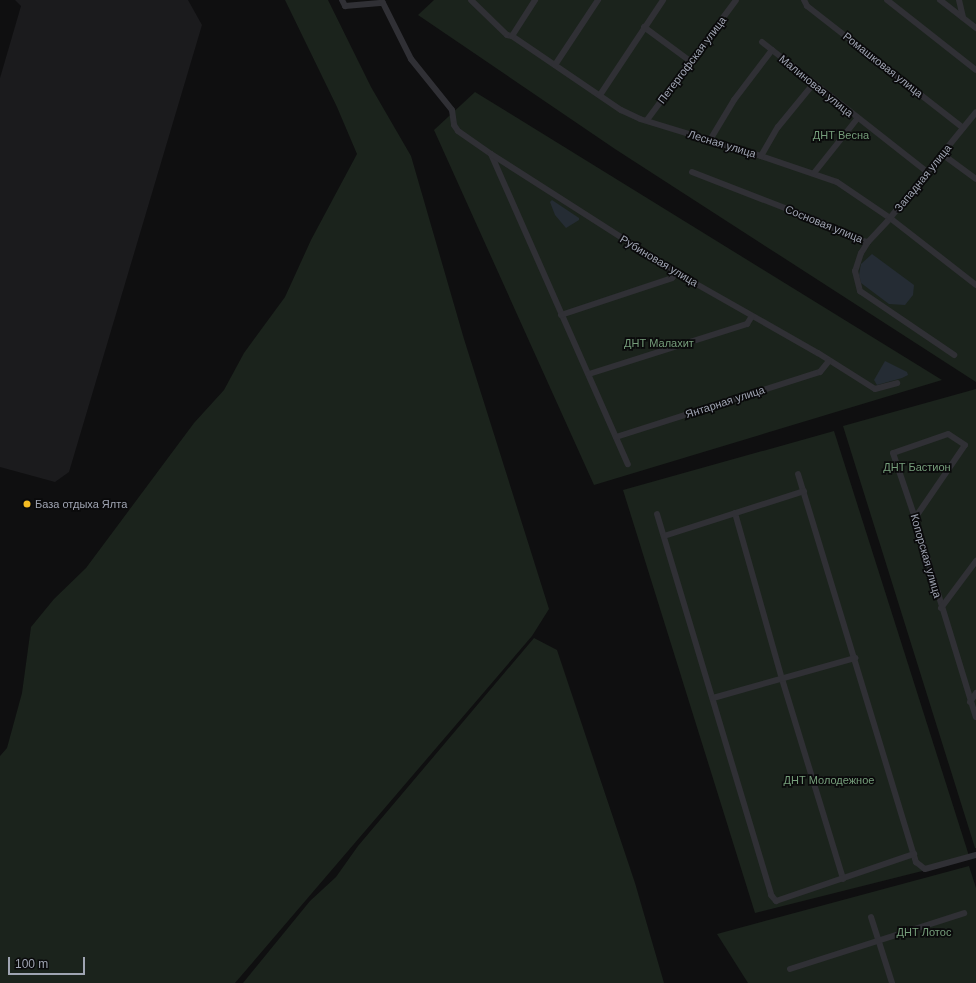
<!DOCTYPE html>
<meta charset="utf-8">
<style>
body{margin:0}
#map{position:relative;width:976px;height:983px;overflow:hidden;background:#0f0f10;font-family:Helvetica,sans-serif}
div>[style]{position:absolute}
.built>*{inset:0;background:#1b1b1d}
.green>*{inset:0;background:#1b231c}
.water>*{inset:0;background:#252c34}
.minor>*{height:6px;margin:-3px;padding:0 3px;transform-origin:3px;border-radius:3px;background:#303035}
.dots>*{width:11px;height:11px;translate:-50% -50%;box-sizing:border-box;border:2px solid #0a0a0b;border-radius:50%}
span{translate:-50% -50%;white-space:nowrap;text-align:center;line-height:1.15;-webkit-text-stroke:3.5px #0a0a0b;paint-order:stroke}
.street-label{font-size:11px;color:#9fa4b2}
.park-label{font-size:11px;color:#769e7b}
.poi-label{font-size:11px;color:#9fa4b2}
.left{translate:0 -50%;text-align:left}
.scale{position:absolute;left:8px;top:957px;width:77px;height:18px;box-sizing:border-box;border:2px solid #9fa4b2;border-top:0;padding-left:5px;font-size:12px;line-height:14px;white-space:nowrap;color:#9fa4b2;-webkit-text-stroke:3px #0a0a0b;paint-order:stroke}
</style>
<div id="map">
<div class="built">
<div style="clip-path:polygon(15px 0,188px 0,202px 25px,69px 472px,55px 482px,0 467px,0 78px,21px 6px)"></div>
</div>
<div class="green">
<div style="clip-path:polygon(285px 0,328px 0,371px 87px,411px 156px,464px 339px,549px 609px,532px 636px,235px 983px,0 983px,0 756px,7px 748px,22px 693px,31px 627px,54px 599px,86px 568px,194px 423px,224px 390px,244px 353px,285px 297px,311px 240px,357px 154px,337px 107px)"></div>
<div style="clip-path:polygon(434px 0,976px 0,976px 382px,615px 149px,418px 15px)"></div>
<div style="clip-path:polygon(475px 92px,942px 380px,594px 485px,434px 130px)"></div>
<div style="clip-path:polygon(976px 389px,976px 848px,975px 848px,843px 426px)"></div>
<div style="clip-path:polygon(834px 431px,970px 859px,755px 913px,623px 490px)"></div>
<div style="clip-path:polygon(534px 638px,557px 650px,635px 883px,664px 983px,243px 983px,310px 901px,336px 877px,358px 846px)"></div>
<div style="clip-path:polygon(969px 866px,976px 888px,976px 983px,748px 983px,717px 934px)"></div>
</div>
<div class="water">
<div style="clip-path:polygon(552px 200px,579px 218px,579px 220px,566px 228px,555px 215px,550px 202px)"></div>
<div style="clip-path:polygon(872px 254px,914px 285px,913px 295px,905px 305px,889px 304px,861px 283px,859px 275px,861px 264px)"></div>
<div style="clip-path:polygon(885px 361px,907px 372px,908px 375px,902px 378px,877px 385px,874px 380px)"></div>
</div>
<div class="minor">
<div style="left:342px;top:0;width:7px;rotate:63deg"></div>
<div style="left:345px;top:6px;width:38px;rotate:-5deg"></div>
<div style="left:471px;top:0;width:50px;rotate:44.2deg"></div>
<div style="left:507px;top:35px;width:5px;rotate:11deg"></div>
<div style="left:512px;top:36px;width:132px;rotate:34.2deg"></div>
<div style="left:621px;top:110px;width:21px;rotate:25deg"></div>
<div style="left:640px;top:119px;width:127px;rotate:17deg"></div>
<div style="left:761px;top:156px;width:80px;rotate:18.9deg"></div>
<div style="left:837px;top:182px;width:64px;rotate:34.2deg"></div>
<div style="left:890px;top:218px;width:109px;rotate:37.9deg"></div>
<div style="left:804px;top:0;width:7px;rotate:63deg"></div>
<div style="left:807px;top:6px;width:198px;rotate:38deg"></div>
<div style="left:887px;top:0;width:113px;rotate:38.2deg"></div>
<div style="left:940px;top:0;width:46px;rotate:37.9deg"></div>
<div style="left:959px;top:0;width:18px;rotate:77deg"></div>
<div style="left:383px;top:3px;width:63px;rotate:63.4deg"></div>
<div style="left:411px;top:59px;width:65px;rotate:51.2deg"></div>
<div style="left:452px;top:110px;width:15px;rotate:82deg"></div>
<div style="left:454px;top:125px;width:7px;rotate:56deg"></div>
<div style="left:458px;top:131px;width:40px;rotate:34.9deg"></div>
<div style="left:491px;top:154px;width:339px;rotate:66.2deg"></div>
<div style="left:644px;top:27px;width:57px;rotate:36.5deg"></div>
<div style="left:512px;top:36px;width:43px;rotate:-57.4deg"></div>
<div style="left:762px;top:42px;width:210px;rotate:38.2deg"></div>
<div style="left:555px;top:65px;width:78px;rotate:-56.5deg"></div>
<div style="left:600px;top:95px;width:114px;rotate:-56.4deg"></div>
<div style="left:647px;top:120px;width:149px;rotate:-53.4deg"></div>
<div style="left:710px;top:140px;width:47px;rotate:-59deg"></div>
<div style="left:734px;top:100px;width:63px;rotate:-52.8deg"></div>
<div style="left:491px;top:154px;width:221px;rotate:32.6deg"></div>
<div style="left:677px;top:273px;width:162px;rotate:29.6deg"></div>
<div style="left:818px;top:353px;width:67px;rotate:32.3deg"></div>
<div style="left:875px;top:389px;width:23px;rotate:-15deg"></div>
<div style="left:942px;top:154px;width:42px;rotate:36.3deg"></div>
<div style="left:761px;top:156px;width:34px;rotate:-60deg"></div>
<div style="left:778px;top:127px;width:57px;rotate:-50.7deg"></div>
<div style="left:692px;top:172px;width:138px;rotate:21.2deg"></div>
<div style="left:821px;top:222px;width:40px;rotate:26.6deg"></div>
<div style="left:857px;top:240px;width:11px;rotate:10deg"></div>
<div style="left:868px;top:242px;width:13px;rotate:122deg"></div>
<div style="left:861px;top:253px;width:19px;rotate:108deg"></div>
<div style="left:855px;top:271px;width:21px;rotate:76deg"></div>
<div style="left:860px;top:291px;width:114px;rotate:34.2deg"></div>
<div style="left:814px;top:173px;width:69px;rotate:-51.5deg"></div>
<div style="left:868px;top:242px;width:33px;rotate:-47deg"></div>
<div style="left:890px;top:218px;width:136px;rotate:-50.9deg"></div>
<div style="left:561px;top:315px;width:117px;rotate:-18.4deg"></div>
<div style="left:672px;top:278px;width:7px;rotate:-45deg"></div>
<div style="left:589px;top:374px;width:166px;rotate:-17.6deg"></div>
<div style="left:747px;top:324px;width:9px;rotate:-58deg"></div>
<div style="left:616px;top:437px;width:214px;rotate:-17.7deg"></div>
<div style="left:820px;top:372px;width:14px;rotate:-51deg"></div>
<div style="left:798px;top:474px;width:406px;rotate:73.1deg"></div>
<div style="left:916px;top:862px;width:11px;rotate:38deg"></div>
<div style="left:925px;top:869px;width:53px;rotate:-15.4deg"></div>
<div style="left:735px;top:513px;width:173px;rotate:74.2deg"></div>
<div style="left:782px;top:679px;width:209px;rotate:73deg"></div>
<div style="left:657px;top:514px;width:398px;rotate:73.3deg"></div>
<div style="left:771px;top:895px;width:8px;rotate:50deg"></div>
<div style="left:776px;top:901px;width:146px;rotate:-18.8deg"></div>
<div style="left:915px;top:518px;width:88px;rotate:-55.6deg"></div>
<div style="left:965px;top:445px;width:20px;rotate:-147deg"></div>
<div style="left:948px;top:434px;width:58px;rotate:160.9deg"></div>
<div style="left:893px;top:453px;width:69px;rotate:71.3deg"></div>
<div style="left:915px;top:518px;width:208px;rotate:73deg"></div>
<div style="left:664px;top:536px;width:147px;rotate:-17.8deg"></div>
<div style="left:941px;top:608px;width:59px;rotate:-53.3deg"></div>
<div style="left:713px;top:698px;width:148px;rotate:-15.7deg"></div>
<div style="left:970px;top:702px;width:11px;rotate:-56deg"></div>
<div style="left:871px;top:917px;width:69px;rotate:72.3deg"></div>
<div style="left:790px;top:969px;width:183px;rotate:-17.8deg"></div>
</div>
<div class="dots">
<div style="left:27px;top:504px;background:#f5bc22"></div>
</div>
<div class="street-label">
<span style="left:692px;top:60px;rotate:-53deg">Петергофская улица</span>
<span style="left:883px;top:65px;rotate:38deg">Ромашковая улица</span>
<span style="left:816px;top:86px;rotate:39deg">Малиновая улица</span>
<span style="left:722px;top:144px;rotate:17deg">Лесная улица</span>
<span style="left:923px;top:178px;rotate:-51deg">Западная улица</span>
<span style="left:824px;top:224px;rotate:22deg">Сосновая улица</span>
<span style="left:659px;top:261px;rotate:31deg">Рубиновая улица</span>
<span style="left:725px;top:402px;rotate:-18deg">Янтарная улица</span>
<span style="left:926px;top:556px;rotate:74deg">Копорская улица</span>
</div>
<div class="park-label">
<span style="left:841px;top:135px">ДНТ Весна</span>
<span style="left:659px;top:343px">ДНТ Малахит</span>
<span style="left:917px;top:467px">ДНТ Бастион</span>
<span style="left:829px;top:780px">ДНТ Молодежное</span>
<span style="left:924px;top:932px">ДНТ Лотос</span>
</div>
<div class="poi-label">
<span class="left" style="left:35px;top:504px">База отдыха Ялта</span>
</div>
<div class="scale">100 m</div>
</div>
